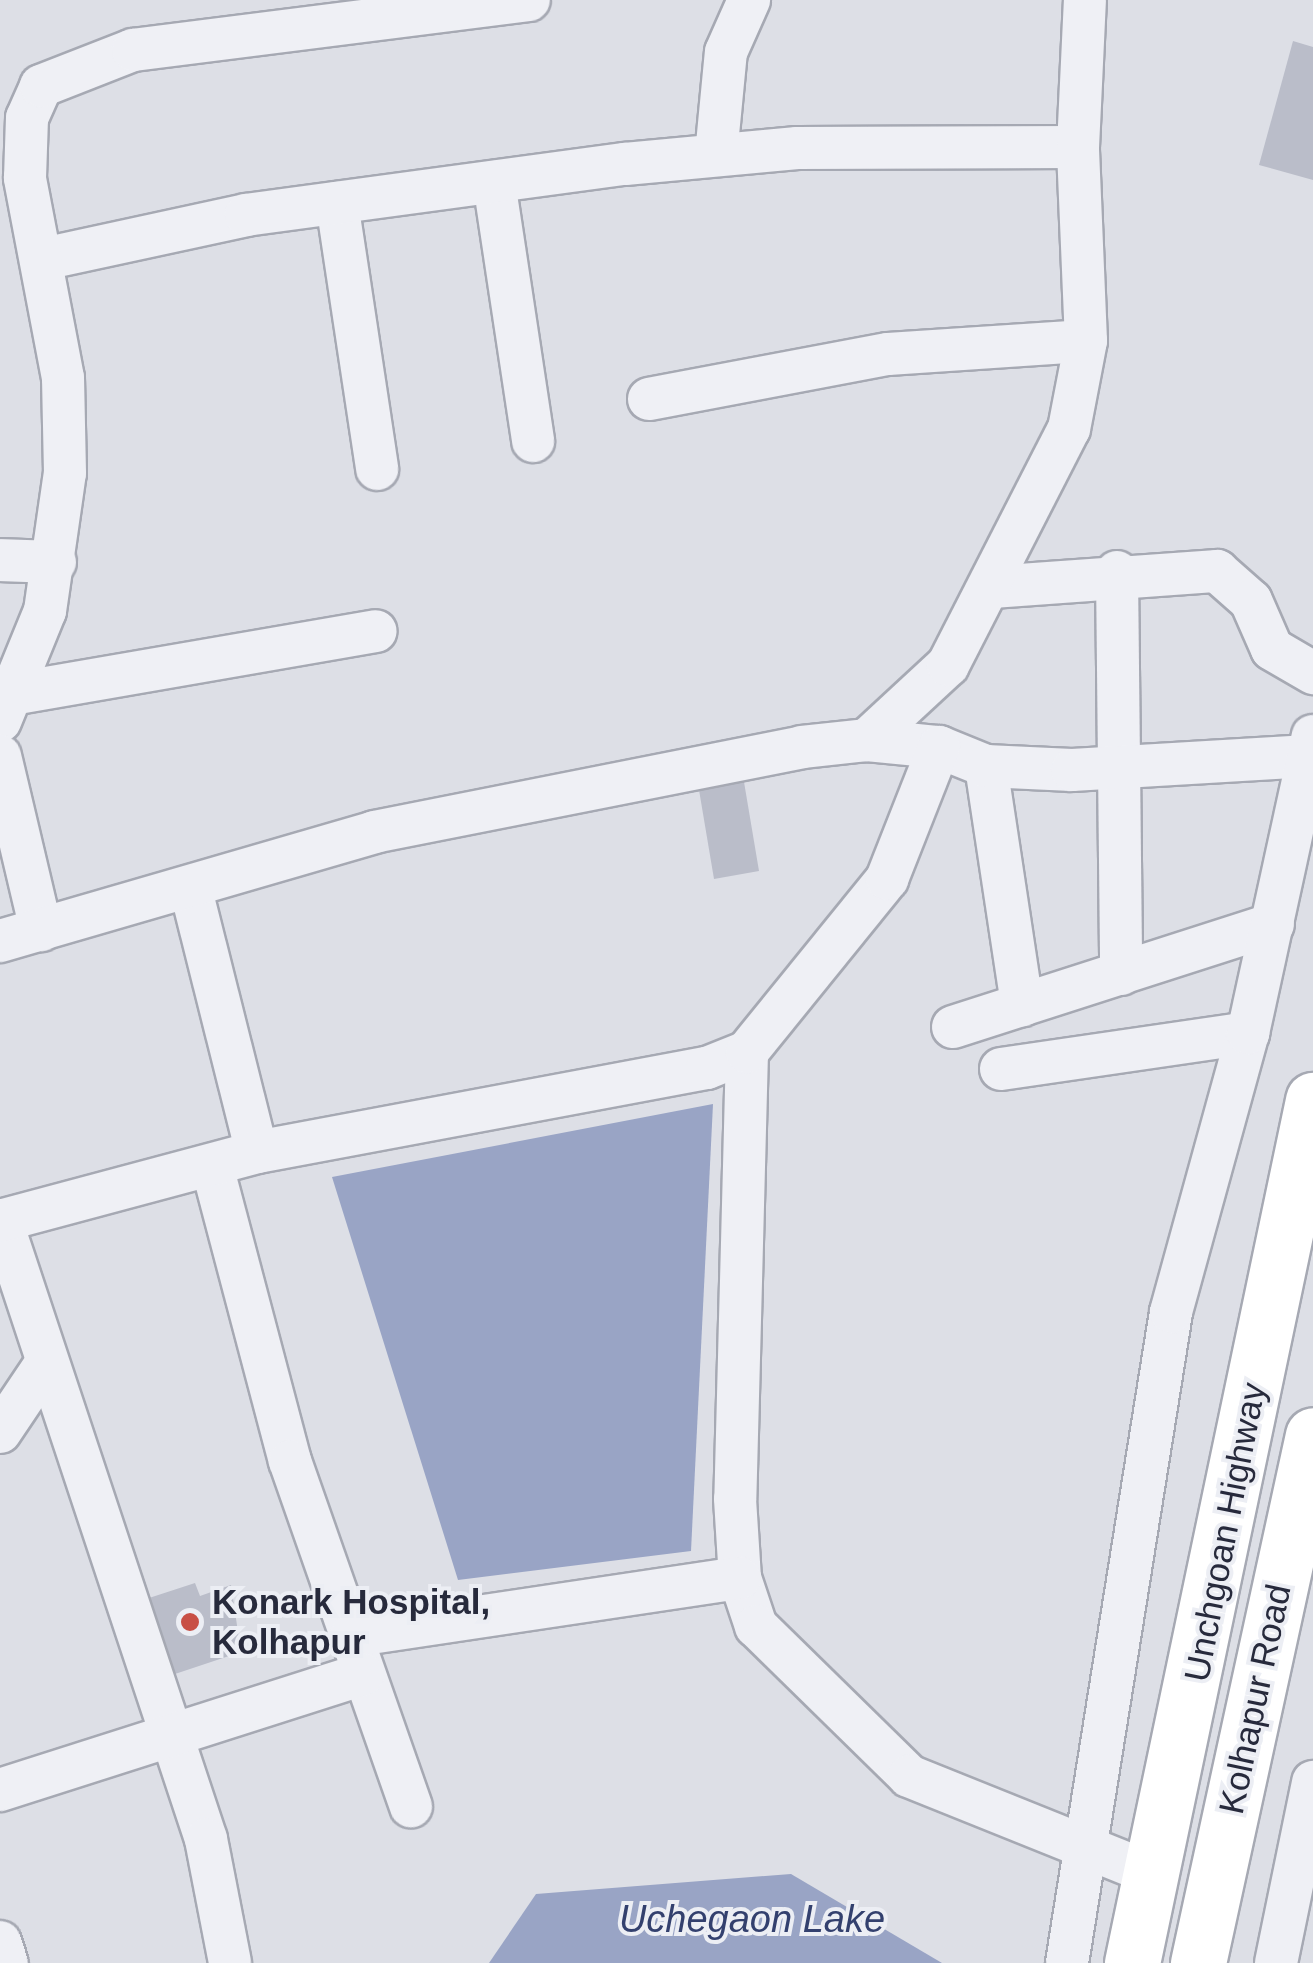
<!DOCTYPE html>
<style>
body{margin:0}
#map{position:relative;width:1313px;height:1963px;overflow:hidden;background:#dddfe6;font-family:Arial,sans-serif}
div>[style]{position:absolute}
.water>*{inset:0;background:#99a4c5}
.building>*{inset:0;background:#babdc9}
.roads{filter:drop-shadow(2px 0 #a6a9b3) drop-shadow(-2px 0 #a6a9b3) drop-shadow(0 2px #a6a9b3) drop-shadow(0 -2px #a6a9b3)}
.minor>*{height:42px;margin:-21px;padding:0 21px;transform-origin:21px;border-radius:21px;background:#eff0f5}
.highway>*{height:55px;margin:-27.5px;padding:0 27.5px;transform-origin:27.5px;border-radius:27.5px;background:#fff}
.dots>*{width:28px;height:28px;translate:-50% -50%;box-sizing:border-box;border:5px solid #eceef4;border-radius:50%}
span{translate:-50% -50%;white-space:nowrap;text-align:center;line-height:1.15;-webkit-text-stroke:8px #eceef4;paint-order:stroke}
.street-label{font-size:35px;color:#272a3c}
.poi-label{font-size:35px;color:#272a3c;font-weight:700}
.left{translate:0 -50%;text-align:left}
.water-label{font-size:38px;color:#33406e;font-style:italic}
</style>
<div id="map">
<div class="water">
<div style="clip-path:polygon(713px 1104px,691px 1551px,458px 1580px,332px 1177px)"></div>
<div style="clip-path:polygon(791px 1874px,942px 1963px,489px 1963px,536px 1894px)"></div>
</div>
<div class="building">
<div style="clip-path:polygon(1293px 41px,1313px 47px,1313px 180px,1259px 165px)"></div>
<div style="clip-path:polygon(743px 776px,759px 871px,714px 879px,698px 784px)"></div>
<div style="clip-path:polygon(195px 1583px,200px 1596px,231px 1585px,241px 1652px,172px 1675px,146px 1599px)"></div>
</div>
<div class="roads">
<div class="minor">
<div style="left:716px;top:155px;width:103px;rotate:-84.5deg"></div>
<div style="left:726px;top:52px;width:57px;rotate:-66.1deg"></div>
<div style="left:494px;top:182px;width:262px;rotate:81.4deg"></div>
<div style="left:337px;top:203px;width:269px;rotate:81.4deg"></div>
<div style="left:43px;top:259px;width:208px;rotate:-12.2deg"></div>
<div style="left:246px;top:215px;width:382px;rotate:-7.7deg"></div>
<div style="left:625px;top:164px;width:173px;rotate:-5.3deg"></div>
<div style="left:797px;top:148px;width:281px;rotate:-0.2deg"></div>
<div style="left:649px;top:399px;width:243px;rotate:-10.7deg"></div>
<div style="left:888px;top:354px;width:198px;rotate:-3.8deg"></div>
<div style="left:0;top:560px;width:55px;rotate:2.1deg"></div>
<div style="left:1117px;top:572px;width:402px;rotate:89.4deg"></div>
<div style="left:992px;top:587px;width:226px;rotate:-4.1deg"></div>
<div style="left:1217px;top:571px;width:45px;rotate:41.4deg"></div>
<div style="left:1251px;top:601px;width:52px;rotate:66.4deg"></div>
<div style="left:1272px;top:649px;width:48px;rotate:30.3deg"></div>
<div style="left:6px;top:695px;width:375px;rotate:-9.8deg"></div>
<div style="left:0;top:721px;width:119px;rotate:-67.8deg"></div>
<div style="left:45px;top:611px;width:139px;rotate:-81.8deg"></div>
<div style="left:65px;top:473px;width:95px;rotate:-91.2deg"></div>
<div style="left:63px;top:378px;width:204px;rotate:-100.8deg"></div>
<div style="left:25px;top:178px;width:60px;rotate:-88.1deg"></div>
<div style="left:27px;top:118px;width:35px;rotate:-66deg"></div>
<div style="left:41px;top:86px;width:99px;rotate:-21.4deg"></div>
<div style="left:133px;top:50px;width:399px;rotate:-7.2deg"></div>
<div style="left:867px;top:740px;width:110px;rotate:-42.8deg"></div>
<div style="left:948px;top:665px;width:265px;rotate:-62.9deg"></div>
<div style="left:1069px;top:429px;width:90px;rotate:-79.1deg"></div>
<div style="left:1086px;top:341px;width:194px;rotate:-92.4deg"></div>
<div style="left:1078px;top:147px;width:147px;rotate:-87.3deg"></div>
<div style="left:0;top:756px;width:179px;rotate:76.7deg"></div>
<div style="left:986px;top:766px;width:242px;rotate:81.4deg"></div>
<div style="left:191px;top:890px;width:270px;rotate:75.9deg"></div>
<div style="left:0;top:941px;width:390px;rotate:-16.2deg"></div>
<div style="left:374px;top:832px;width:436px;rotate:-11.2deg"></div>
<div style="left:802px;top:747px;width:65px;rotate:-6.1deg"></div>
<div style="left:867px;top:740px;width:72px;rotate:5.6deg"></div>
<div style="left:939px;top:747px;width:51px;rotate:22deg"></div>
<div style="left:986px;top:766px;width:86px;rotate:2.7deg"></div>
<div style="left:1072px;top:770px;width:237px;rotate:-3.4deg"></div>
<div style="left:953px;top:1027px;width:336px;rotate:-17.8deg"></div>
<div style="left:747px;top:1052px;width:447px;rotate:91.5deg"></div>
<div style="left:735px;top:1499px;width:79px;rotate:86.4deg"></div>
<div style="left:740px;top:1578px;width:51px;rotate:71.6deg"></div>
<div style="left:756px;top:1626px;width:214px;rotate:44.4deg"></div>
<div style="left:909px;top:1776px;width:263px;rotate:21.9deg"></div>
<div style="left:1001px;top:1069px;width:250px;rotate:-8.3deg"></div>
<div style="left:212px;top:1166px;width:305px;rotate:75.2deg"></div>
<div style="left:290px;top:1461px;width:366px;rotate:70.7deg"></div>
<div style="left:1px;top:1220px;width:652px;rotate:71.68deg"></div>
<div style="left:206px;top:1839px;width:126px;rotate:79deg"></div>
<div style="left:0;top:1221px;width:266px;rotate:-15deg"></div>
<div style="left:257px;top:1152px;width:458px;rotate:-10.6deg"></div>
<div style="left:707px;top:1068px;width:43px;rotate:-21.8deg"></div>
<div style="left:747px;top:1052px;width:223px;rotate:-51deg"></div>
<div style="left:887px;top:879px;width:142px;rotate:-68.5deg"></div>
<div style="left:0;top:1432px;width:81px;rotate:-56.1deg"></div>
<div style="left:351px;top:1636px;width:393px;rotate:-8.5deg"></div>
<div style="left:0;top:1790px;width:381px;rotate:-17.7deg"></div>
<div style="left:0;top:1942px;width:22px;rotate:72deg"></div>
<div style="left:1067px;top:1963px;width:659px;rotate:-80.92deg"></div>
<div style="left:1171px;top:1312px;width:289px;rotate:-74.6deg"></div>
<div style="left:1248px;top:1033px;width:304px;rotate:-77.7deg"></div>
<div style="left:1276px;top:1963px;width:185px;rotate:-78.4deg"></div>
</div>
<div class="highway">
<div style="left:1132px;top:1963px;width:882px;rotate:-78.15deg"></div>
<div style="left:1198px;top:1963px;width:540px;rotate:-77.71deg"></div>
</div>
</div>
<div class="dots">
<div style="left:190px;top:1622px;background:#c84f45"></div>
</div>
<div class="street-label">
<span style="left:1225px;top:1532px;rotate:-79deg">Unchgoan Highway</span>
<span style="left:1255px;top:1699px;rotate:-78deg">Kolhapur Road</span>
</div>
<div class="poi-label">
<span class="left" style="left:212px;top:1622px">Konark Hospital,<br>Kolhapur</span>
</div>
<div class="water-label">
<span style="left:752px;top:1920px">Uchegaon Lake</span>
</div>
</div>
